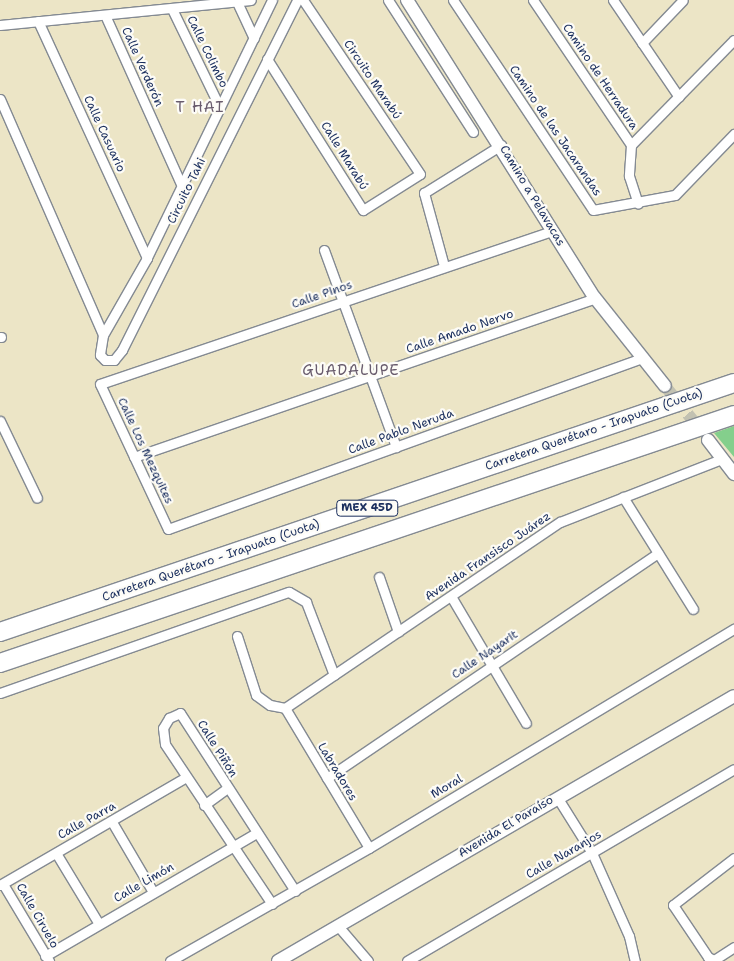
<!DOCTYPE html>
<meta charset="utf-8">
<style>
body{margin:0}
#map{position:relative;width:734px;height:961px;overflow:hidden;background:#ece5c6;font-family:"Shantell Sans",sans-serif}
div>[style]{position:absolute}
.green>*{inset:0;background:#84cf8c}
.secondary-tunnel>*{height:12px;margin-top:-6px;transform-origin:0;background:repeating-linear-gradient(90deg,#c2c1b1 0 12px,transparent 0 18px)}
.roads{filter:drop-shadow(1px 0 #848a92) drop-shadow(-1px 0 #848a92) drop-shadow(0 1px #848a92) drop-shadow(0 -1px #848a92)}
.street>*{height:9px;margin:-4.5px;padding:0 4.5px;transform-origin:4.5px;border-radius:4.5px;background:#fff}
.secondary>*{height:12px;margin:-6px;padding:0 6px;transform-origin:6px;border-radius:6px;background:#fff}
.highway>*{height:18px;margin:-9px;padding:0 9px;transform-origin:9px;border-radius:9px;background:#fff}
span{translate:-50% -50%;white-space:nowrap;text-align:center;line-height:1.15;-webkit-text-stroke:4.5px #fdfcf7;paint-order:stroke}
.shield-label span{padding:1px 4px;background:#fdfcf7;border:1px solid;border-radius:4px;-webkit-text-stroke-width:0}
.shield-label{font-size:11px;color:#1b2f5e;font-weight:700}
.street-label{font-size:12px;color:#1b2f5e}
.quarter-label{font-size:15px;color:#695c6d;letter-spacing:1px}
</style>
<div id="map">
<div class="green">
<div style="clip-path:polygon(734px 426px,734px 457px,714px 433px)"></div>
</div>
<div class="secondary-tunnel">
<div style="left:665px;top:386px;width:60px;rotate:51deg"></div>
</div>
<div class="roads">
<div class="street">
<div style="left:272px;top:0;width:287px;rotate:115.9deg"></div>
<div style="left:147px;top:258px;width:89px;rotate:119.7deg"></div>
<div style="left:103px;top:335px;width:20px;rotate:99deg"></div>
<div style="left:100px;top:355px;width:7px;rotate:45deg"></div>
<div style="left:105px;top:360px;width:9px"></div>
<div style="left:114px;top:360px;width:13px;rotate:-51deg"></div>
<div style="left:122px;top:350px;width:391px;rotate:-63.4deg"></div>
<div style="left:388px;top:0;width:157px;rotate:57.2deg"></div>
<div style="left:453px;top:0;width:252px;rotate:56.3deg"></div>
<div style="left:593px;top:210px;width:83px;rotate:-10.4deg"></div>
<div style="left:675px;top:195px;width:85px;rotate:-46deg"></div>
<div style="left:533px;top:0;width:175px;rotate:55.9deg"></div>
<div style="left:613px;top:0;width:117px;rotate:55.8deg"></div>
<div style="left:237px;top:2px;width:40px;rotate:65deg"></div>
<div style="left:172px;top:9px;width:108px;rotate:64.1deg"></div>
<div style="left:105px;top:15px;width:185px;rotate:65.8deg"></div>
<div style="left:38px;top:21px;width:261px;rotate:65.3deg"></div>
<div style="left:0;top:25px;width:252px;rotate:-5.7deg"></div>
<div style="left:642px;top:43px;width:59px;rotate:-46.4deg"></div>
<div style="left:267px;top:59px;width:179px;rotate:57.6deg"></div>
<div style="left:363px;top:210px;width:67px;rotate:-32.3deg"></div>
<div style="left:420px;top:174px;width:210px;rotate:-123.9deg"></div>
<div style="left:0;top:99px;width:257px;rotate:66.4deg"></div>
<div style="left:631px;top:145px;width:147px;rotate:-45.6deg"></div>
<div style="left:631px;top:145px;width:31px;rotate:94deg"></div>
<div style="left:629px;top:176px;width:29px;rotate:72deg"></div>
<div style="left:552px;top:231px;width:477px;rotate:161.3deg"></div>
<div style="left:100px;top:384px;width:160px;rotate:64.9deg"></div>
<div style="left:168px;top:529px;width:504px;rotate:-19.84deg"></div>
<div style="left:324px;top:250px;width:210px;rotate:69.9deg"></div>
<div style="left:444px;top:266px;width:76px;rotate:-105.3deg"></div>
<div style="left:424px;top:193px;width:91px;rotate:-31.9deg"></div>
<div style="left:0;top:337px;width:1px"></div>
<div style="left:0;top:421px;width:85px;rotate:64.3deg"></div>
<div style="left:134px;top:457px;width:488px;rotate:-19deg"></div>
<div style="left:623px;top:497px;width:132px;rotate:58deg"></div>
<div style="left:379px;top:577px;width:58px;rotate:70.9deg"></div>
<div style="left:452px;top:598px;width:145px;rotate:59.4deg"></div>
<div style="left:237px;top:636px;width:62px;rotate:72.1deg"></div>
<div style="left:256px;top:695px;width:17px;rotate:36deg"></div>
<div style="left:270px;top:705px;width:15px;rotate:11deg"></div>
<div style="left:0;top:693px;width:306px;rotate:-19.3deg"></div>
<div style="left:289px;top:592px;width:20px;rotate:30deg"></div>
<div style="left:306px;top:602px;width:78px;rotate:69deg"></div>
<div style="left:285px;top:708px;width:332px;rotate:-34.1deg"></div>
<div style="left:560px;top:522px;width:174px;rotate:-21.3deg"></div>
<div style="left:285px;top:708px;width:163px;rotate:59deg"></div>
<div style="left:327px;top:778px;width:400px;rotate:-34.2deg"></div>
<div style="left:557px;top:797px;width:66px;rotate:58deg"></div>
<div style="left:592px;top:853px;width:91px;rotate:66deg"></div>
<div style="left:629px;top:936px;width:26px;rotate:77deg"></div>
<div style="left:204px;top:805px;width:27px;rotate:-36deg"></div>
<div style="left:112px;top:822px;width:81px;rotate:59.6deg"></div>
<div style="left:56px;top:853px;width:83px;rotate:58.8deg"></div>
<div style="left:734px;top:858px;width:77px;rotate:142.4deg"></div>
<div style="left:673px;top:905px;width:63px;rotate:56.1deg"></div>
<div style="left:708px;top:957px;width:7px;rotate:27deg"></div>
<div style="left:714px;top:960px;width:24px;rotate:-33deg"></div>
<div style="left:3px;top:884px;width:90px;rotate:59.1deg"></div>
<div style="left:0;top:885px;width:215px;rotate:-30.1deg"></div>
<div style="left:272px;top:904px;width:192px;rotate:-123.8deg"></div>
<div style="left:165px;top:744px;width:16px;rotate:-97deg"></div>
<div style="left:163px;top:728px;width:12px;rotate:-59deg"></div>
<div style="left:169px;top:718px;width:12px;rotate:-24deg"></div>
<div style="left:180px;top:713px;width:212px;rotate:57.1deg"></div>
<div style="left:338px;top:926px;width:46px;rotate:49.4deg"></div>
<div style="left:45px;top:956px;width:244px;rotate:-30.2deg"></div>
<div style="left:170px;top:961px;width:229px;rotate:-29.6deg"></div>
<div style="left:369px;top:848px;width:426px;rotate:-31deg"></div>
<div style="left:407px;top:961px;width:379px;rotate:-30.4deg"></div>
</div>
<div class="secondary">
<div style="left:407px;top:0;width:352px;rotate:57.8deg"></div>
<div style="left:595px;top:298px;width:112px;rotate:51.5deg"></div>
<div style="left:708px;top:440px;width:43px;rotate:52.6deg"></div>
<div style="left:278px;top:961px;width:527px;rotate:-30.16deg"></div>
</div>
<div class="highway">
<div style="left:0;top:632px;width:775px;rotate:-18.74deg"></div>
<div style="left:0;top:663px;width:775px;rotate:-18.67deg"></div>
</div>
</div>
<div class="shield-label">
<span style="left:367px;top:508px">MEX 45D</span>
</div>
<div class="street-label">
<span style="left:207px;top:52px;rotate:64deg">Calle Colimbo</span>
<span style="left:142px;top:67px;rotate:66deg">Calle Verderón</span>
<span style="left:600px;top:77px;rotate:56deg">Camino de Herradura</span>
<span style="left:372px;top:80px;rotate:56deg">Circuito Marabú</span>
<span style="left:555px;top:131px;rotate:56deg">Camino de las Jacarandas</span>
<span style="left:104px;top:134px;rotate:65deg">Calle Casuario</span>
<span style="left:344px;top:156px;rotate:58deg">Calle Marabú</span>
<span style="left:187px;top:191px;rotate:-64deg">Circuito Tahi</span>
<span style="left:532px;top:196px;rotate:59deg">Camino a Pelavacas</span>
<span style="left:322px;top:295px;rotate:-19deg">Calle Pinos</span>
<span style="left:460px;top:332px;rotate:-19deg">Calle Amado Nervo</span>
<span style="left:594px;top:430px;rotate:-19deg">Carretera Querétaro - Irapuato (Cuota)</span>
<span style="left:401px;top:432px;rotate:-20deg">Calle Pablo Neruda</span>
<span style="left:145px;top:451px;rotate:65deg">Calle Los Mezquites</span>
<span style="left:488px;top:557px;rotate:-34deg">Avenida Fransisco Juárez</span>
<span style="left:211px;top:561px;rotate:-19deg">Carretera Querétaro - Irapuato (Cuota)</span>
<span style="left:485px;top:655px;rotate:-34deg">Calle Nayarit</span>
<span style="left:217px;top:749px;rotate:58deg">Calle Piñón</span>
<span style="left:337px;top:772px;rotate:59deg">Labradores</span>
<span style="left:447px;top:787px;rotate:-31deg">Moral</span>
<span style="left:87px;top:821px;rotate:-29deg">Calle Parra</span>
<span style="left:506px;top:827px;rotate:-31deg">Avenida El Paraíso</span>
<span style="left:564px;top:855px;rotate:-30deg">Calle Naranjos</span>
<span style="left:144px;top:883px;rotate:-30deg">Calle Limón</span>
<span style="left:37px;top:916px;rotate:60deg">Calle Ciruelo</span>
</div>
<div class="quarter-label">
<span style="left:200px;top:108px">T HAI</span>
<span style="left:351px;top:371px">GUADALUPE</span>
</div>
</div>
